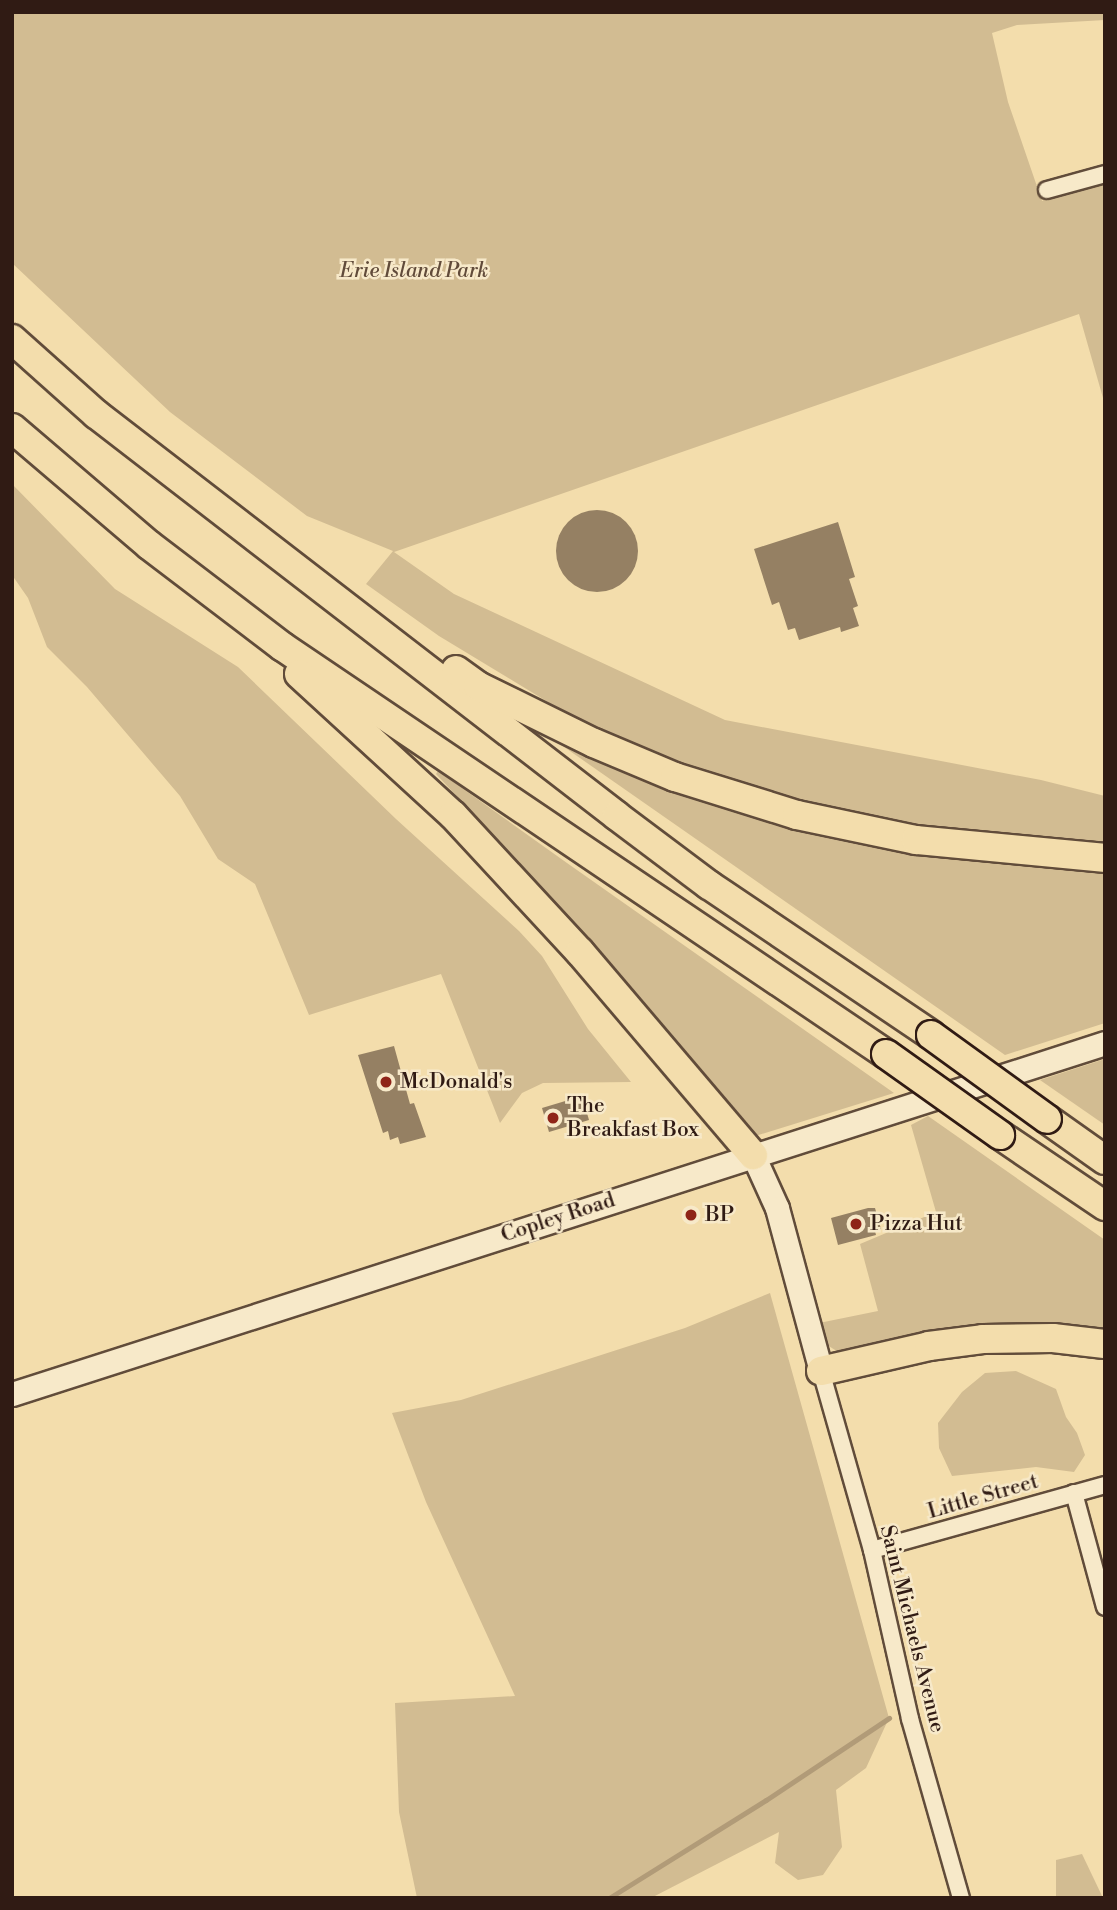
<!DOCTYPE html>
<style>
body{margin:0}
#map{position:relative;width:1117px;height:1910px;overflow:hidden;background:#f3ddac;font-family:"Libre Bodoni",serif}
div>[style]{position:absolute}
.green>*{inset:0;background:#d2bc92}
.stream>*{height:5px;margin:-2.5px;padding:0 2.5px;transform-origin:2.5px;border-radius:2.5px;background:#b19b78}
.building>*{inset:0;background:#958063}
.round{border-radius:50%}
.roads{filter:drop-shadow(2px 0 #614c3a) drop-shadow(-2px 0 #614c3a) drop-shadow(0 2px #614c3a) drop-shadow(0 -2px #614c3a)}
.street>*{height:16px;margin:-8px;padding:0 8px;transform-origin:8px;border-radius:8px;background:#f7e9c9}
.secondary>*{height:23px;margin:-11.5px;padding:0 11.5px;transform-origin:11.5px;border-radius:11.5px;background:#f7e9c9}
.highway>*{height:28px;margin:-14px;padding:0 14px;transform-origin:14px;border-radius:14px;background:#f3ddac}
.bridges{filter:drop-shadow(2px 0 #301b14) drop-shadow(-2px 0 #301b14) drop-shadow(0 2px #301b14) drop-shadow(0 -2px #301b14)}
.highway-bridge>*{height:28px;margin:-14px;padding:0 14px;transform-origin:14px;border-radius:14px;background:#f3ddac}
.dots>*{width:19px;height:19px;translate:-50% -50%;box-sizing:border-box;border:4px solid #f7e9c9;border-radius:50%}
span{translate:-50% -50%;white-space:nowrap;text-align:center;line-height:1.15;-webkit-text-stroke:5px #f7e9c9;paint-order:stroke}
.park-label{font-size:21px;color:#614b3a;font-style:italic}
.poi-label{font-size:21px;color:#301b14}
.left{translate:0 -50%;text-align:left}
.street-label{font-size:21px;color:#301b14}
.frame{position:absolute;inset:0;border:14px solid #301b14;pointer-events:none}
</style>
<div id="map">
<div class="green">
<div style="clip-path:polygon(12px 12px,1105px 12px,1105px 20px,1017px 25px,992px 33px,1008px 102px,1042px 201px,1105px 183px,1105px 405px,1079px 314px,394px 552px,454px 594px,725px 720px,1041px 780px,1105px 796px,1105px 845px,958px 833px,867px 819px,800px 806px,731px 781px,594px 730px,439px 636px,366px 584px,393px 551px,307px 516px,170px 412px,12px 263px)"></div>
<div style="clip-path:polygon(12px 484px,115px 589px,238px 667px,396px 819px,519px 931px,542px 956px,588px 1029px,631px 1082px,543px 1083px,522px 1093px,500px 1123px,441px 974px,309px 1015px,255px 884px,218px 859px,180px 796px,87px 687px,47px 647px,28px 598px,12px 575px)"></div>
<div style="clip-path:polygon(557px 742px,670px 790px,906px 850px,1040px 868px,1084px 865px,1105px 868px,1105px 1023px,1005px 1055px)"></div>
<div style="clip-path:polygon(438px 771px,567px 863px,894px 1093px,752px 1137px,732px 1107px,520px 864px,436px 774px)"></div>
<div style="clip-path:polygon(1105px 1059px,1105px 1125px,1040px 1080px)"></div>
<div style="clip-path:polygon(928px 1116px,1105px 1240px,1105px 1336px,843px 1355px,824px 1343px,819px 1323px,878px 1311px,860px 1244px,936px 1212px,911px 1125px)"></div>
<div style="clip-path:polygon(770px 1293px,889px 1718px,866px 1768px,836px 1790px,842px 1847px,823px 1875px,798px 1880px,775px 1863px,779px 1832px,651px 1898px,417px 1898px,399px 1812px,395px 1703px,515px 1696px,426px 1502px,392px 1413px,461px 1400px,685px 1328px)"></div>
<div style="clip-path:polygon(1016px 1371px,1056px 1389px,1066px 1417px,1077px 1433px,1085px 1455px,1074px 1472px,1036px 1467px,952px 1476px,939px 1448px,938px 1423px,962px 1392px,985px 1373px)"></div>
<div style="clip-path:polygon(1082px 1854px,1103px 1898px,1056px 1898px,1056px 1860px)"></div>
</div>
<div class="stream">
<div style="left:609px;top:1898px;width:185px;rotate:-32deg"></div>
<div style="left:766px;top:1800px;width:148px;rotate:-33.7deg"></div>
</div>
<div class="building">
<div class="round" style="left:556px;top:510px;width:82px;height:82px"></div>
<div style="clip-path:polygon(838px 522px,855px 577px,849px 579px,858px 606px,853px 608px,859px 626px,841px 632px,840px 627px,799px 640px,795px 628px,788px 630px,779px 602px,772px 605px,754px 549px)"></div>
<div style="clip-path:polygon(394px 1046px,410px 1104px,414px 1103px,426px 1137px,400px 1144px,398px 1137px,390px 1140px,388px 1131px,383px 1133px,358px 1055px)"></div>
<div style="clip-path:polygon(582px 1096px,589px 1120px,549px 1132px,542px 1108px)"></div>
<div style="clip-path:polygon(868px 1208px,875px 1208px,881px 1229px,875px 1231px,876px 1235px,838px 1245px,831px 1218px)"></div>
</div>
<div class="roads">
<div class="street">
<div style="left:1047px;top:190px;width:60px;rotate:-15.4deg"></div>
<div style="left:821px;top:1371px;width:186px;rotate:74.1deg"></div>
<div style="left:872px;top:1550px;width:173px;rotate:77.3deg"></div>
<div style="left:910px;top:1719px;width:186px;rotate:74.1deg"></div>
<div style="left:1074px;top:1493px;width:118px;rotate:74.8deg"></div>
<div style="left:872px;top:1550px;width:242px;rotate:-15.6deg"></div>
</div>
<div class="secondary">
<div style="left:753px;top:1155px;width:58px;rotate:65.6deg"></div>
<div style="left:777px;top:1208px;width:169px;rotate:74.9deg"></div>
<div style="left:12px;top:1394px;width:1148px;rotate:-17.8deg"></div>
</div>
<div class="highway">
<div style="left:12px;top:339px;width:113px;rotate:41.8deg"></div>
<div style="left:96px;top:414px;width:658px;rotate:37.65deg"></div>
<div style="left:617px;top:816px;width:115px;rotate:36.9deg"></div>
<div style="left:709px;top:885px;width:268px;rotate:34deg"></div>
<div style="left:12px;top:428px;width:180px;rotate:40.5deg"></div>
<div style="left:149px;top:545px;width:168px;rotate:37.3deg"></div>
<div style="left:283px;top:647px;width:728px;rotate:34.02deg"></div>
<div style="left:456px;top:670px;width:27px;rotate:36deg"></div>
<div style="left:478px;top:686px;width:129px;rotate:26.2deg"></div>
<div style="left:594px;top:743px;width:88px;rotate:22.8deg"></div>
<div style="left:675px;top:777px;width:128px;rotate:17.3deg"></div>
<div style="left:797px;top:815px;width:122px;rotate:11.9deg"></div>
<div style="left:916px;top:840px;width:190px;rotate:5.4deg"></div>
<div style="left:299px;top:674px;width:209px;rotate:42.5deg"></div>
<div style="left:453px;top:815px;width:187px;rotate:47.2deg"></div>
<div style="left:580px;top:952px;width:267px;rotate:49.6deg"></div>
<div style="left:1047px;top:1119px;width:71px;rotate:35.3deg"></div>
<div style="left:1000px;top:1135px;width:127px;rotate:34.1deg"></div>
<div style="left:821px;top:1371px;width:111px;rotate:-13deg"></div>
<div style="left:929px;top:1346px;width:54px;rotate:-7.4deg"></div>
<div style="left:983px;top:1339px;width:70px;rotate:-0.8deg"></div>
<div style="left:1053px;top:1338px;width:52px;rotate:6.6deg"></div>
</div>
</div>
<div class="bridges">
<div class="highway-bridge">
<div style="left:931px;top:1035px;width:143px;rotate:35.9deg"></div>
<div style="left:886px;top:1054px;width:140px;rotate:35.4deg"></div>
</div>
</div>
<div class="dots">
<div style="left:386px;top:1082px;background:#8f2418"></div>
<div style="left:553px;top:1118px;background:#8f2418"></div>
<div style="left:691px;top:1215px;background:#8f2418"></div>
<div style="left:856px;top:1224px;background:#8f2418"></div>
</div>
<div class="park-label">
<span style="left:414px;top:271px">Erie Island Park</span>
</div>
<div class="poi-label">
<span class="left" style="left:400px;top:1082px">McDonald's</span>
<span class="left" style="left:567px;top:1118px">The<br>Breakfast Box</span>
<span class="left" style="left:705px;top:1215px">BP</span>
<span class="left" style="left:870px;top:1224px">Pizza Hut</span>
</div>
<div class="street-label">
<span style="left:558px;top:1218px;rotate:-18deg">Copley Road</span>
<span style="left:983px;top:1497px;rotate:-16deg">Little Street</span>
<span style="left:912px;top:1629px;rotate:76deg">Saint Michaels Avenue</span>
</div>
<div class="frame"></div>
</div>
